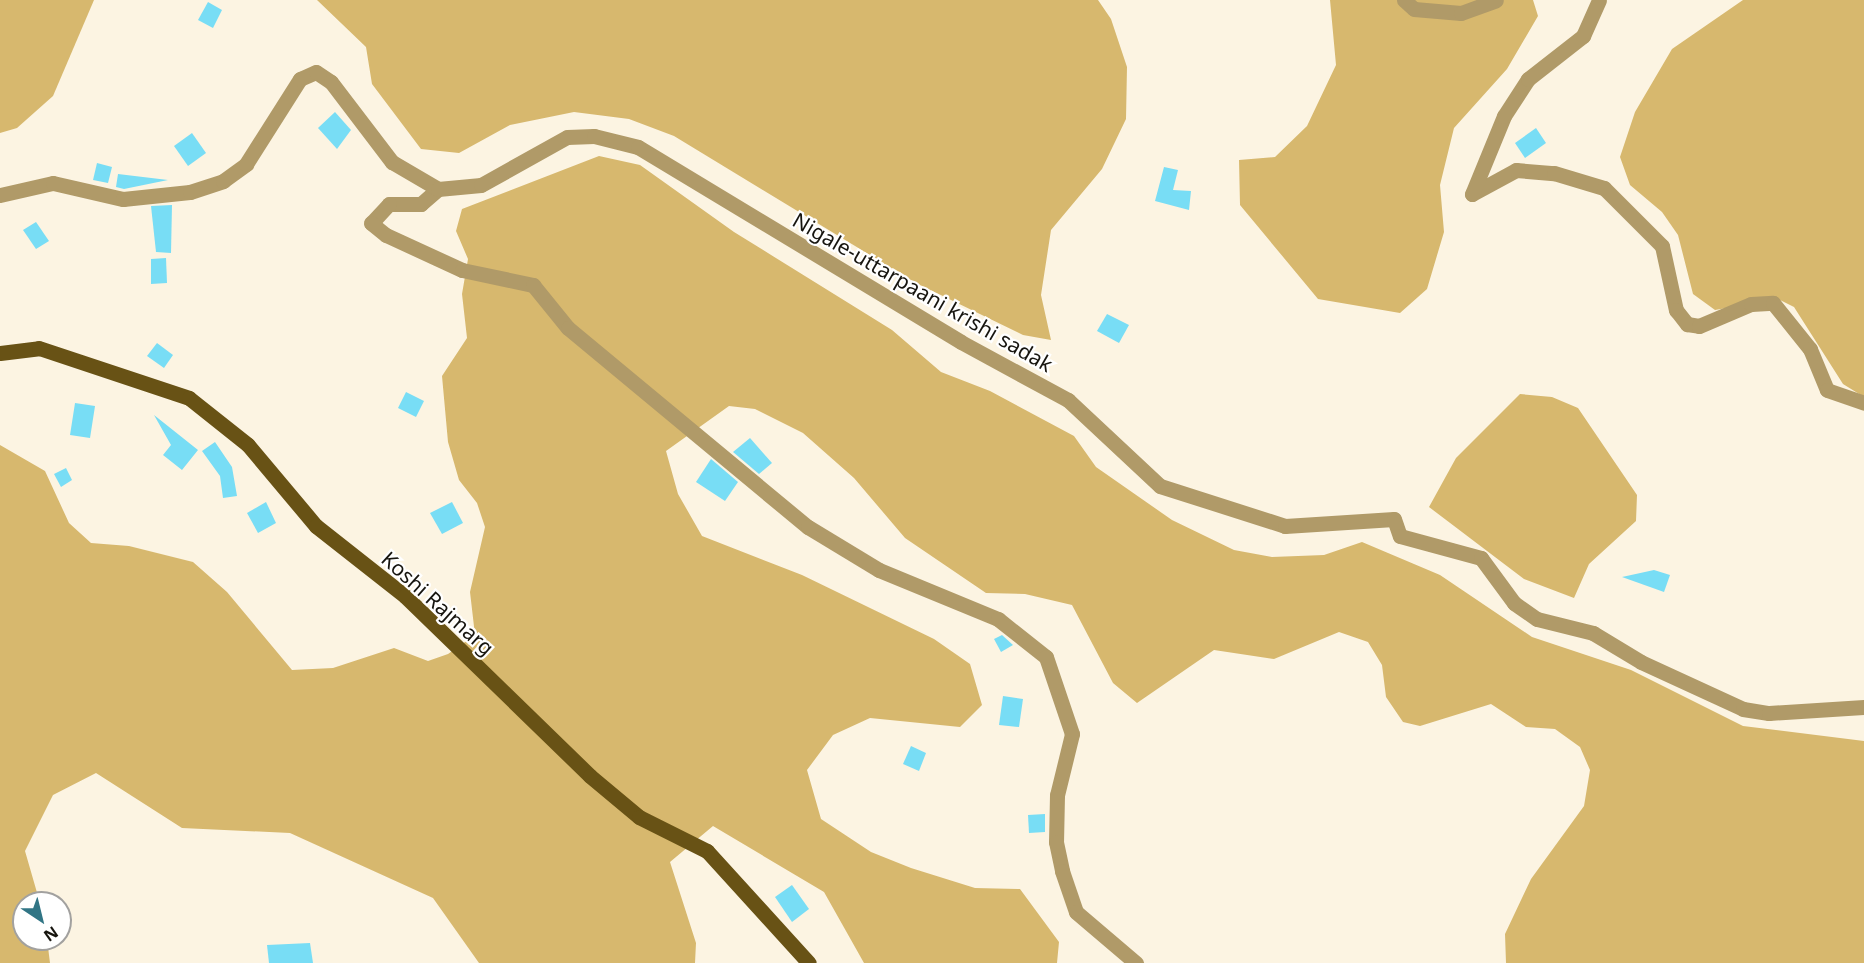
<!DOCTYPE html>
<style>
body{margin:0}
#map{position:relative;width:1864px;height:963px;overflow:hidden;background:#fcf4e2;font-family:"Noto Sans",sans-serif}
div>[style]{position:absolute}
.forest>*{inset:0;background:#d7b86e}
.building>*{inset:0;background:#78ddf5}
.minor>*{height:15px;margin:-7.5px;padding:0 7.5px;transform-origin:7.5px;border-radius:7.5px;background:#b09a68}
.major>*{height:15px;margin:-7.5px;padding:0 7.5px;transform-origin:7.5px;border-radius:7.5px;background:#685215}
span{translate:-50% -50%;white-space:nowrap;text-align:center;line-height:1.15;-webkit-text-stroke:4.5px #fff;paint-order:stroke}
.street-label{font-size:21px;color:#17150f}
.north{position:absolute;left:12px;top:891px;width:60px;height:60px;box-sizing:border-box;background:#fff;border:2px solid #a2a19f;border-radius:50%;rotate:145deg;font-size:16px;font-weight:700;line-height:24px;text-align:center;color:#17150f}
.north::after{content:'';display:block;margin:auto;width:21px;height:27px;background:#317585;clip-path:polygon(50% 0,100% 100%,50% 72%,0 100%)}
</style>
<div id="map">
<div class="forest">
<div style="clip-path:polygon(0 0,94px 0,53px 96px,17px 128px,0 133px)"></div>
<div style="clip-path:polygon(317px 0,1098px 0,1111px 19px,1127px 67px,1126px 119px,1102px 169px,1051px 230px,1041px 295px,1051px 340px,1023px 335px,916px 283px,674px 136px,629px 119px,574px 112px,510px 125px,459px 153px,421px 149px,372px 84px,366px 47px)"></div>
<div style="clip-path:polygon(1330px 0,1533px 0,1538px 16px,1507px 69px,1454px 128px,1440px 185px,1444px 232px,1427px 289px,1400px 313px,1318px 299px,1240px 205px,1239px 160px,1275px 157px,1307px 126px,1336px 65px)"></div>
<div style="clip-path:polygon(1743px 0,1864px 0,1864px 397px,1843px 384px,1794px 307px,1778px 299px,1715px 310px,1693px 294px,1678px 235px,1662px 212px,1630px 185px,1620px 157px,1635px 112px,1672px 49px)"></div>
<div style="clip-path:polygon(599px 156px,640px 165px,734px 232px,892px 330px,941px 372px,990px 391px,1074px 436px,1096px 467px,1172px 520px,1234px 550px,1272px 557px,1324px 555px,1362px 542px,1440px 575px,1532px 637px,1631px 670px,1743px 726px,1864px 741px,1864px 963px,1506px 963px,1505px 934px,1531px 879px,1584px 806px,1590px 770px,1580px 747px,1555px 729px,1526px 727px,1491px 704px,1420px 726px,1403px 722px,1386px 697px,1382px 665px,1368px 642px,1339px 632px,1274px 659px,1214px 650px,1137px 703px,1113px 683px,1072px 605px,1025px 594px,986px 593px,905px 538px,854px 478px,803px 433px,755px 409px,729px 406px,666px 451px,678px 494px,702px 536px,802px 575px,934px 639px,970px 664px,982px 705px,960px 727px,870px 718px,833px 735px,807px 770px,821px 819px,871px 852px,911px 868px,975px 888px,1020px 889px,1059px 942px,1057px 963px,864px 963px,824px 892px,713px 826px,670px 862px,696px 943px,695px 963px,479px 963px,433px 898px,290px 833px,182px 828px,96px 773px,53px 795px,25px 851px,40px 903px,24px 903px,24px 939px,47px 939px,50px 963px,0 963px,0 445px,45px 471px,69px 523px,91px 543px,129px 546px,193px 562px,227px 592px,292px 670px,333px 668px,394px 648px,428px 661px,448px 654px,475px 635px,470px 592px,485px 527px,477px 503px,459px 480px,448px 442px,442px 376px,467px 338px,462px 294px,468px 259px,456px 231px,462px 209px)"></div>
<div style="clip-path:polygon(1520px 394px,1552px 397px,1578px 408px,1637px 495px,1636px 521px,1589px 564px,1574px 598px,1524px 579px,1429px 507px,1456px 458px)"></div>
</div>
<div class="building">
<div style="clip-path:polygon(208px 2px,222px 10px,213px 28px,198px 20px)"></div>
<div style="clip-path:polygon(335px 112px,351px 130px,337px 149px,318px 128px)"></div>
<div style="clip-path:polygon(1536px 128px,1546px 143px,1525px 158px,1515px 143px)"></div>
<div style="clip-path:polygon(192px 133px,206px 153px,188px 166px,174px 146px)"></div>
<div style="clip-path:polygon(97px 163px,112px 167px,108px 183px,93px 180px)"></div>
<div style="clip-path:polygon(1164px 167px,1178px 170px,1173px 190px,1191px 191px,1189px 210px,1155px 201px)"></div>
<div style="clip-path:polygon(118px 174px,168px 180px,124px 189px,116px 187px)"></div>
<div style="clip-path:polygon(172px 205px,171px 253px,156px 252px,151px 206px)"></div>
<div style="clip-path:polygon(36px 222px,49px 241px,36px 249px,23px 230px)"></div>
<div style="clip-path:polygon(166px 258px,167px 283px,151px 284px,151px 259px)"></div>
<div style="clip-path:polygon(1107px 314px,1129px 325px,1119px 343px,1097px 331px)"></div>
<div style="clip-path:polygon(157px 343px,173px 355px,164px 368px,147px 356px)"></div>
<div style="clip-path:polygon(406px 392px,424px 401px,416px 417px,398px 408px)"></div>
<div style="clip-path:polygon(75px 403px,95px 406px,90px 438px,70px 435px)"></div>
<div style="clip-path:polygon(154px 415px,198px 450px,182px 470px,163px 455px,171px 445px)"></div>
<div style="clip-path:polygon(750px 438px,772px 463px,759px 474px,733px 452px)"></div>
<div style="clip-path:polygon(215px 442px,232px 467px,237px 496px,223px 498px,220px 476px,202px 451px)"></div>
<div style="clip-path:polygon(711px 459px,738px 482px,725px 501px,696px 482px)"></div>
<div style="clip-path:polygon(66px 468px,72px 480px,61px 487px,54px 474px)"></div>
<div style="clip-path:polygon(266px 502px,276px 523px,258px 533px,247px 513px)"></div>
<div style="clip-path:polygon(452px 502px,463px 523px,442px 534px,430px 513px)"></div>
<div style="clip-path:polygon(1654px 570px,1670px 575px,1664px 592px,1622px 577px)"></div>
<div style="clip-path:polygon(1002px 635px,1013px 645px,1001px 652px,994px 639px)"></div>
<div style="clip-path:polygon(1003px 696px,1023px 699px,1019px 727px,999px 725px)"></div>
<div style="clip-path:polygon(911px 746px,926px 753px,919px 771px,903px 764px)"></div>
<div style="clip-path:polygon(1045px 814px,1045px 832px,1029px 833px,1028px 815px)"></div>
<div style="clip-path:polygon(792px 885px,809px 909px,792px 922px,775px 897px)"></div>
<div style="clip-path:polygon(310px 943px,313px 963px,269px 963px,267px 945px)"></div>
</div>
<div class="minor">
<div style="left:1404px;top:0;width:13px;rotate:42deg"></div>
<div style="left:1414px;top:9px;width:47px;rotate:4.9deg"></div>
<div style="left:1461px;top:13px;width:37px;rotate:-20deg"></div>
<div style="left:438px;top:189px;width:23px;rotate:139deg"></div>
<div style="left:421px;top:204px;width:32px;rotate:180deg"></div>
<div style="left:389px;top:204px;width:26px;rotate:133deg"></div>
<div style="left:371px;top:223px;width:19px;rotate:39deg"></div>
<div style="left:386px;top:235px;width:84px;rotate:24.7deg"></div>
<div style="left:462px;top:270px;width:73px;rotate:11.9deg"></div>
<div style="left:533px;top:285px;width:55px;rotate:50.9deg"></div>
<div style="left:568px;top:328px;width:312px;rotate:39.7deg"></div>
<div style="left:808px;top:527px;width:83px;rotate:31.2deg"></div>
<div style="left:879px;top:570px;width:129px;rotate:22.4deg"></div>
<div style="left:998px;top:619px;width:61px;rotate:38.4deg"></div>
<div style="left:1046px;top:657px;width:81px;rotate:71.3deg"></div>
<div style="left:1072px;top:734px;width:63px;rotate:103.8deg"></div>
<div style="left:1057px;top:795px;width:47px;rotate:91.2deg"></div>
<div style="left:1056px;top:842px;width:30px;rotate:78deg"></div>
<div style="left:1062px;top:871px;width:43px;rotate:71.1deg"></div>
<div style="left:1076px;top:912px;width:79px;rotate:40.4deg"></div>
<div style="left:1472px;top:194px;width:50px;rotate:-28.6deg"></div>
<div style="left:1516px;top:170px;width:38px;rotate:5deg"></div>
<div style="left:1554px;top:173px;width:52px;rotate:16.7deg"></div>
<div style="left:1604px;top:188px;width:82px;rotate:45deg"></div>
<div style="left:1662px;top:246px;width:66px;rotate:77.7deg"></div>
<div style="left:1676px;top:310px;width:18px;rotate:52deg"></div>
<div style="left:1687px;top:324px;width:12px;rotate:9deg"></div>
<div style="left:1699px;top:326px;width:56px;rotate:-22.9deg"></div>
<div style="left:1751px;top:304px;width:22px;rotate:-3deg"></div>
<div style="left:1773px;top:303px;width:59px;rotate:51.2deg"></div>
<div style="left:1810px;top:349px;width:44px;rotate:67.5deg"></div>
<div style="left:1827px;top:390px;width:39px;rotate:19deg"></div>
<div style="left:1472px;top:194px;width:84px;rotate:-67.7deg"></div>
<div style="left:1504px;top:116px;width:44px;rotate:-57deg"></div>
<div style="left:1528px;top:79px;width:70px;rotate:-38deg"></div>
<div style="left:1583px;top:36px;width:39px;rotate:-66deg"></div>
<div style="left:0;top:195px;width:54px;rotate:-12.8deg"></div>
<div style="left:53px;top:183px;width:72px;rotate:12.9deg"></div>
<div style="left:123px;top:199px;width:67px;rotate:-6deg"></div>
<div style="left:190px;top:192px;width:35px;rotate:-18deg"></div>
<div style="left:223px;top:181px;width:29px;rotate:-36deg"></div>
<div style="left:246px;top:164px;width:101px;rotate:-57.6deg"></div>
<div style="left:300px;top:79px;width:17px;rotate:-24deg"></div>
<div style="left:316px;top:72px;width:18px;rotate:34deg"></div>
<div style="left:331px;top:82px;width:101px;rotate:52.7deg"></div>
<div style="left:392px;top:162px;width:53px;rotate:30.4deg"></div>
<div style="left:438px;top:189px;width:43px;rotate:-5.3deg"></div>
<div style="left:481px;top:185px;width:98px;rotate:-29.2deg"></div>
<div style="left:567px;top:137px;width:27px;rotate:-2deg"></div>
<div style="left:594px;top:136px;width:45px;rotate:14deg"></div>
<div style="left:638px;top:147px;width:377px;rotate:31.1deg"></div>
<div style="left:961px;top:342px;width:122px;rotate:28.5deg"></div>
<div style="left:1068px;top:400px;width:126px;rotate:43.1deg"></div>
<div style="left:1160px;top:486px;width:131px;rotate:17.7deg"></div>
<div style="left:1285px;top:526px;width:109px;rotate:-3.7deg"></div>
<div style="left:1394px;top:519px;width:18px;rotate:71deg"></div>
<div style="left:1400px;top:536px;width:84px;rotate:15.2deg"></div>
<div style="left:1481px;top:558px;width:56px;rotate:53.7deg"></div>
<div style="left:1514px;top:603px;width:28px;rotate:35deg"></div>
<div style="left:1537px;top:619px;width:58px;rotate:14deg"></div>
<div style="left:1593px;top:633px;width:56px;rotate:31.1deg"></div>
<div style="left:1641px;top:662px;width:112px;rotate:24.7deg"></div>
<div style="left:1743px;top:709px;width:26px;rotate:9deg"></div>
<div style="left:1769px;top:713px;width:95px;rotate:-3.6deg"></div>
</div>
<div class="major">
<div style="left:0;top:353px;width:39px;rotate:-7deg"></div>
<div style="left:39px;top:348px;width:158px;rotate:18.4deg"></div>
<div style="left:189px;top:398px;width:75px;rotate:38.5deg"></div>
<div style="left:248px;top:445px;width:106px;rotate:50deg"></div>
<div style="left:316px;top:526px;width:113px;rotate:38.2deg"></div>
<div style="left:405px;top:596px;width:258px;rotate:44.2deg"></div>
<div style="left:590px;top:776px;width:64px;rotate:39.9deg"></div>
<div style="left:639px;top:817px;width:76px;rotate:26.6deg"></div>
<div style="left:707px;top:851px;width:151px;rotate:47.7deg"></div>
</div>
<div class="street-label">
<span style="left:923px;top:292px;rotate:30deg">Nigale-uttarpaani krishi sadak</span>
<span style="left:438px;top:603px;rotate:42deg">Koshi Rajmarg</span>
</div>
<div class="north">N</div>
</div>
